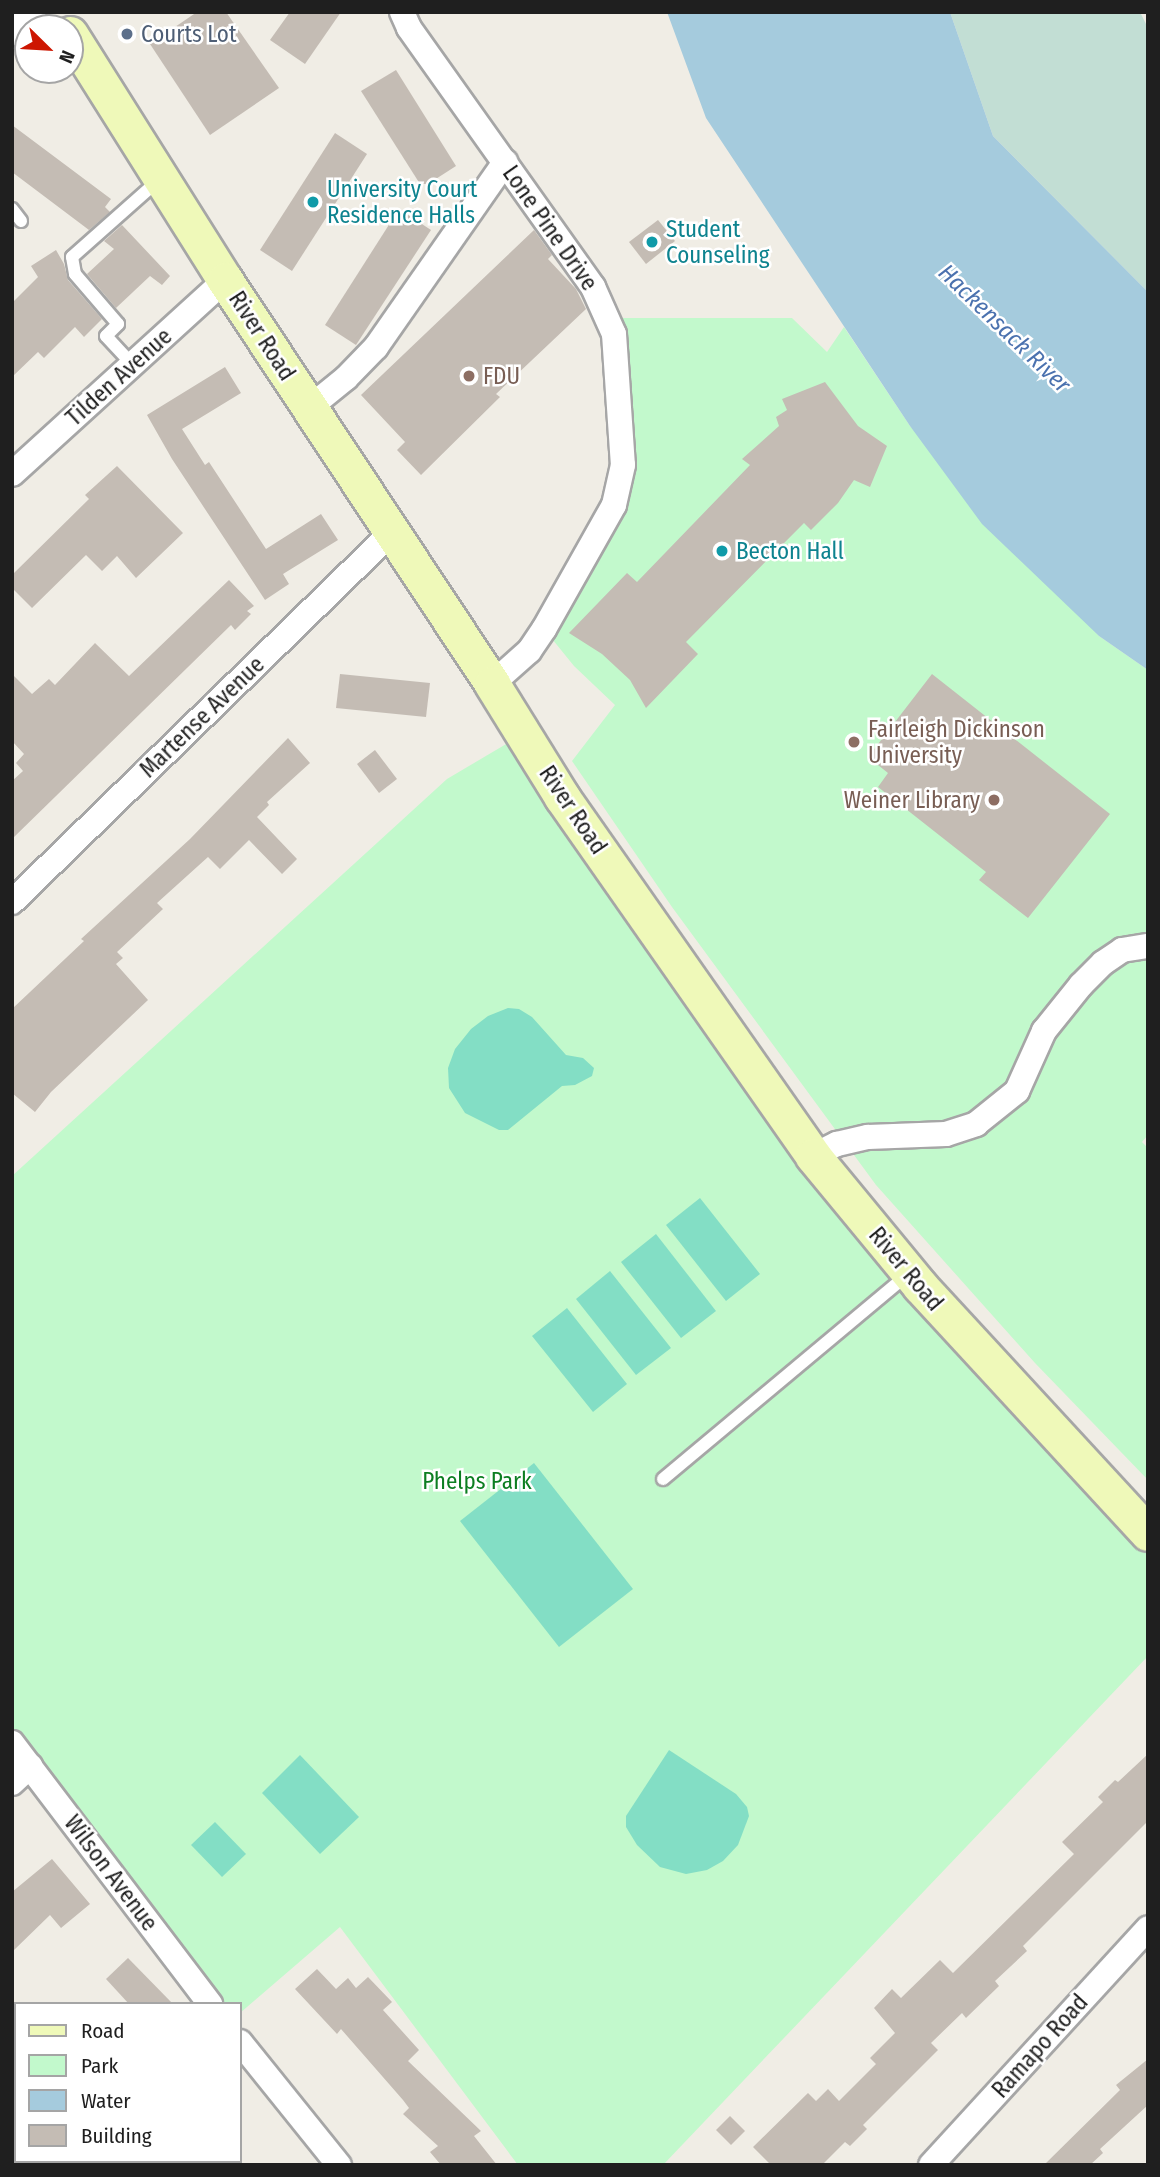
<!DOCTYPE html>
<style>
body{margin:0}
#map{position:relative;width:1160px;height:2177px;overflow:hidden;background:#f0ede5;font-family:"Fira Sans Condensed",sans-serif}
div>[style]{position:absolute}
.wetland>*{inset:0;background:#c2ded4}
.park>*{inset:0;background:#c2f9cc}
.pitch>*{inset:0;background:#83dec5}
.water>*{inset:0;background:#a5cbdd}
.building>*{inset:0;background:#c4bcb4}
.roads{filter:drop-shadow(2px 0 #a6a6a6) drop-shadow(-2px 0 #a6a6a6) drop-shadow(0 2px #a6a6a6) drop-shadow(0 -2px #a6a6a6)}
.service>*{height:12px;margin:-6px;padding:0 6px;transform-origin:6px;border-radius:6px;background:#fff}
.minor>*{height:24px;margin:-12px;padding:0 12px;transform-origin:12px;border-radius:12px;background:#fff}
.secondary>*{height:35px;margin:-17.5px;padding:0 17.5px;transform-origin:17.5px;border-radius:17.5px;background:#eff9b9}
.dots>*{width:19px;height:19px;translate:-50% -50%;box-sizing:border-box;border:4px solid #fff;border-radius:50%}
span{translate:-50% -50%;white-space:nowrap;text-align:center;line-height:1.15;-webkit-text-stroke:5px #fff;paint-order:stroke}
.service-label{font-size:23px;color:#4e5e75}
.left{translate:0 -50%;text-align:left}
.culture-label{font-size:23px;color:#0d838f}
.street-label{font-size:23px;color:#1f1f1f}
.education-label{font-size:23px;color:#785e54}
.right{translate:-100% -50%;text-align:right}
.park-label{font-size:23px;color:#0c7e21}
.water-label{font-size:24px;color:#4b72af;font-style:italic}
.frame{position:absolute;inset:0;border:14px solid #1f1f1f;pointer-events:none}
.legend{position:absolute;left:14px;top:2002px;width:228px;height:161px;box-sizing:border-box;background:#fff;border:2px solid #a5a5a5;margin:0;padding:9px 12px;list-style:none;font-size:21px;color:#1f1f1f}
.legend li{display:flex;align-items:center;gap:14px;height:35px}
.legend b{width:35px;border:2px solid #a5a5a5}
.north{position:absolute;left:14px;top:14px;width:70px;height:70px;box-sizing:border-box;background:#fff;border:2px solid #a5a5a5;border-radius:50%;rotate:114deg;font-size:19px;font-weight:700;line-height:28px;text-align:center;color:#1f1f1f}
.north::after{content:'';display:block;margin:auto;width:24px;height:32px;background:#cd1601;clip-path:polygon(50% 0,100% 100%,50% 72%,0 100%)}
</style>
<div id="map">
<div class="wetland">
<div style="clip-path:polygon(950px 12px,1140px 12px,1148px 28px,1148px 292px,993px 136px)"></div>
</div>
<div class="park">
<div style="clip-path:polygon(607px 318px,792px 318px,827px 352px,844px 327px,910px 426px,1099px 636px,1148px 670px,1148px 1135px,1142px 1142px,1148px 1148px,1148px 1480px,1035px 1363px,876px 1185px,672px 907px,572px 761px,615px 705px,574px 666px,544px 629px,614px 505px)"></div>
<div style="clip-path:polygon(523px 734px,813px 1156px,1148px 1533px,1148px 1656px,663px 2165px,518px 2165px,340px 1927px,240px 2013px,240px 2004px,210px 2004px,12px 1743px,12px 1176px,447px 779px)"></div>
</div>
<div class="pitch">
<div style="clip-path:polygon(508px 1008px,519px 1009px,532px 1017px,566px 1055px,583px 1058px,594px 1068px,592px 1076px,575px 1085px,562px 1086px,508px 1130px,499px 1130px,465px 1113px,449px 1088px,448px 1068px,455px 1049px,471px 1029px,488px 1016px)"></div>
<div style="clip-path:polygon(700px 1198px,760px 1274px,726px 1301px,666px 1225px)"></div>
<div style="clip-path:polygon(656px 1234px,716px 1311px,681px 1338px,621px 1262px)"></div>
<div style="clip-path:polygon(610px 1271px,671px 1348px,636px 1375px,576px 1299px)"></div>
<div style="clip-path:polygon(567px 1308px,627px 1384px,593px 1412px,532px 1336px)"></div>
<div style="clip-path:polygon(534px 1463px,633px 1589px,559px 1647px,460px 1521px)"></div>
<div style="clip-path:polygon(669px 1750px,736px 1794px,747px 1807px,749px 1816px,738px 1845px,723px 1861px,707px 1870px,686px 1874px,660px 1867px,637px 1845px,626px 1827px,626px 1816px)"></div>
<div style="clip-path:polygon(300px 1755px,359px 1817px,320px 1854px,262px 1793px)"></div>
<div style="clip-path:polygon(215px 1822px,246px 1854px,222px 1877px,191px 1845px)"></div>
</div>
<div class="water">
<div style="clip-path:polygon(667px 12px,950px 12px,993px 136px,1148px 292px,1148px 670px,1099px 636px,982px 524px,910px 426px,706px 118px)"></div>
</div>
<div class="building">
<div style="clip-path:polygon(197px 12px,226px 12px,279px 88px,210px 135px,150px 44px)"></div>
<div style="clip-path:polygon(290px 12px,341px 12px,305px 64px,270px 40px)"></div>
<div style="clip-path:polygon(396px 70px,456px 166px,428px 184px,420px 184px,361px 91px)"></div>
<div style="clip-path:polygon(12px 125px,111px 199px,105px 207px,110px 212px,89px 230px,12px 172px)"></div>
<div style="clip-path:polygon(335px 133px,367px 154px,292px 271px,260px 250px)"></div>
<div style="clip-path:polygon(399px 209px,431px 230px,356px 345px,325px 325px)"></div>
<div style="clip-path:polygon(658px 220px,675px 241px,646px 264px,629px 242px)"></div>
<div style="clip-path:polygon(122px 225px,170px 276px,162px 285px,150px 276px,116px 308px,87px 274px,114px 249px,104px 241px)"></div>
<div style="clip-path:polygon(534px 230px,552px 255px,548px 259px,576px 289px,586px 309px,496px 394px,500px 397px,421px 475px,397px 450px,405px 442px,361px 395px)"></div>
<div style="clip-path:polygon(56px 250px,64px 264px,68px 280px,102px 319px,84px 337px,75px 327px,44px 358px,38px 352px,12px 377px,12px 303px,38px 277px,31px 266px)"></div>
<div style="clip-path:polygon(225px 367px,241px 393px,182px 429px,205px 465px,209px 462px,266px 549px,321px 514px,338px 540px,283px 574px,289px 584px,265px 600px,172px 459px,147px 415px)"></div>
<div style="clip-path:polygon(825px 382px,858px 426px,887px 446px,870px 487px,854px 480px,838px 503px,811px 530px,804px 523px,686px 642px,698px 654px,646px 708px,630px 680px,602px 654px,569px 633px,627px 573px,637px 582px,750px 465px,742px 459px,779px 426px,776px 417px,787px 410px,782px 399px)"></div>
<div style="clip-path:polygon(117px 466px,183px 533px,136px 578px,117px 556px,102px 571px,86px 555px,32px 608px,12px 588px,12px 575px,89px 499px,85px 495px)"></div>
<div style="clip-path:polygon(229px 580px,254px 606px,247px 611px,251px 614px,235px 630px,231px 625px,12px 839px,12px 781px,23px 771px,16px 763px,24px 754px,12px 741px,12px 674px,32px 694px,49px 679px,55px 685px,95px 643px,129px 676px)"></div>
<div style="clip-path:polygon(340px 674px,430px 683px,426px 717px,336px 708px)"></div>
<div style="clip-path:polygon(932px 674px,1110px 814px,1028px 918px,979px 880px,986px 872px,878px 787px,888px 773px,868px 757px)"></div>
<div style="clip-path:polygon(288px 738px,310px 763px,267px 802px,269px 805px,257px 817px,297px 859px,282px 874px,249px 840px,220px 869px,208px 857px,157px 903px,163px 909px,117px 952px,123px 958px,116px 964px,148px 1000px,51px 1092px,35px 1112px,12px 1093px,12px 1009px,84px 941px,81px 939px,190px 839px)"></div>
<div style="clip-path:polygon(375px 750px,397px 779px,379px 793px,357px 764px)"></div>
<div style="clip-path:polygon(1148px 1754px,1148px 1821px,1023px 1946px,1027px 1951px,995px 1981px,999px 1986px,966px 2018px,962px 2013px,931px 2043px,938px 2050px,863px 2125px,867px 2129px,850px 2146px,845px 2142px,822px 2165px,771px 2165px,753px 2147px,808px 2093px,816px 2101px,828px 2089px,839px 2101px,876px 2064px,870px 2058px,895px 2033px,874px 2008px,892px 1989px,901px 1998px,940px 1960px,953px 1973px,1074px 1854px,1062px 1842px,1103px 1802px,1098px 1797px,1115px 1780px,1118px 1782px)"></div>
<div style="clip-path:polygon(52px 1859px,90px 1904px,61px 1928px,50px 1915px,12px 1952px,12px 1892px)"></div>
<div style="clip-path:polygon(128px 1958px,173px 2004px,129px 2004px,106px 1979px)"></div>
<div style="clip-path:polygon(317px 1969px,336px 1989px,348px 1978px,356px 1988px,368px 1977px,392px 2002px,383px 2010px,419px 2050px,408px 2061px,481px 2131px,474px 2136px,497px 2165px,441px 2165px,430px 2152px,438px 2146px,403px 2114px,409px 2108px,403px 2100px,341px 2029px,337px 2034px,295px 1989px)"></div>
<div style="clip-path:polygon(1148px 2059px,1148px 2105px,1100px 2149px,1103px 2153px,1090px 2165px,1044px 2165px,1120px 2090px,1116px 2085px)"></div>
<div style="clip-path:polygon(730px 2116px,745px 2131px,731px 2145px,716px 2130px)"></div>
</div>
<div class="roads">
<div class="service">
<div style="left:12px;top:209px;width:15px;rotate:53deg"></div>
<div style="left:132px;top:364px;width:38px;rotate:-133deg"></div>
<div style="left:106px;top:336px;width:17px;rotate:-45deg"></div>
<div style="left:118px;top:324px;width:66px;rotate:-130.7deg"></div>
<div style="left:75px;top:274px;width:17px;rotate:-100deg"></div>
<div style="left:72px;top:257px;width:118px;rotate:-41.6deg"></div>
<div style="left:663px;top:1479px;width:319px;rotate:-39.9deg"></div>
</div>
<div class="minor">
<div style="left:402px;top:12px;width:17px;rotate:66deg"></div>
<div style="left:409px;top:28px;width:318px;rotate:54.6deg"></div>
<div style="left:593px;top:287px;width:51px;rotate:65.9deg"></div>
<div style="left:614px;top:334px;width:131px;rotate:86.1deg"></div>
<div style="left:623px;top:465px;width:41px;rotate:102.7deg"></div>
<div style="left:614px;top:505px;width:142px;rotate:119.4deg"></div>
<div style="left:544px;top:629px;width:27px;rotate:124deg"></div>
<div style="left:529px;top:651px;width:50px;rotate:138.3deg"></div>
<div style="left:12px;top:33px;width:30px;rotate:-44deg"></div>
<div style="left:309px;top:408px;width:48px;rotate:-39deg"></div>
<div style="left:346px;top:378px;width:43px;rotate:-45.9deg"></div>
<div style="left:376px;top:347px;width:226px;rotate:-55.1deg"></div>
<div style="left:12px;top:474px;width:288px;rotate:-42.3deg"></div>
<div style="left:12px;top:902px;width:529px;rotate:-44.23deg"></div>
<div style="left:813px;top:1156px;width:27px;rotate:-27deg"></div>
<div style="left:837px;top:1144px;width:32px;rotate:-13deg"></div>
<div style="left:868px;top:1137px;width:78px;rotate:-2.2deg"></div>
<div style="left:946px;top:1134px;width:32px;rotate:-18deg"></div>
<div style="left:976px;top:1124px;width:53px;rotate:-38.8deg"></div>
<div style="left:1017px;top:1091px;width:66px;rotate:-65.8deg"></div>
<div style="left:1044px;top:1031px;width:59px;rotate:-51.2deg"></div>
<div style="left:1081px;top:985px;width:31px;rotate:-45deg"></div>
<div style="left:1103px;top:963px;width:23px;rotate:-34deg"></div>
<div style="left:1122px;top:950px;width:26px;rotate:-9deg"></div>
<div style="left:12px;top:1743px;width:328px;rotate:52.8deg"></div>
<div style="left:12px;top:1783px;width:25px;rotate:-43deg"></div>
<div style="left:240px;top:2042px;width:158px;rotate:51.2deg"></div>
<div style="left:89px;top:2165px;width:5px;rotate:-53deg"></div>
<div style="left:931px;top:2165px;width:321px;rotate:-47.5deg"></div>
</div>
<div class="secondary">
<div style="left:70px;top:34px;width:291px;rotate:57.8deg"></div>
<div style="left:225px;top:280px;width:484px;rotate:56.5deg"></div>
<div style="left:492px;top:684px;width:133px;rotate:58.2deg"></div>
<div style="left:562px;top:797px;width:438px;rotate:55deg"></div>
<div style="left:813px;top:1156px;width:168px;rotate:50.5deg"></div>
<div style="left:920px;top:1286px;width:336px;rotate:47.3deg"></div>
</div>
</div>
<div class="dots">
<div style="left:127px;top:34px;background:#5c6f8a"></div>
<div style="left:313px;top:202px;background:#0f9aa8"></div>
<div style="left:652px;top:242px;background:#0f9aa8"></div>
<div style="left:469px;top:376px;background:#8d6e63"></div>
<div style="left:722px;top:551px;background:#0f9aa8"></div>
<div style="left:854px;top:742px;background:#8d6e63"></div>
<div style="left:994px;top:800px;background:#8d6e63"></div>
</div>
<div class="service-label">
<span class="left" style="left:141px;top:34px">Courts Lot</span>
</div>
<div class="culture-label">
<span class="left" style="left:327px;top:202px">University Court<br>Residence Halls</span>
<span class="left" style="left:666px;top:242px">Student<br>Counseling</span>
<span class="left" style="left:736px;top:551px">Becton Hall</span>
</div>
<div class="street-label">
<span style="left:550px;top:228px;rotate:55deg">Lone Pine Drive</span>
<span style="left:262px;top:336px;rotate:57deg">River Road</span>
<span style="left:119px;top:377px;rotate:-42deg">Tilden Avenue</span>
<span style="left:202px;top:717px;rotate:-44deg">Martense Avenue</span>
<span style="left:573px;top:810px;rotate:56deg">River Road</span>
<span style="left:906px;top:1269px;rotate:50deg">River Road</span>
<span style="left:111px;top:1873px;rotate:53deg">Wilson Avenue</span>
<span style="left:1040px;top:2046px;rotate:-48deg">Ramapo Road</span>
</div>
<div class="education-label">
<span class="left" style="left:483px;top:376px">FDU</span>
<span class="left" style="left:868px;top:742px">Fairleigh Dickinson<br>University</span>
<span class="right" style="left:980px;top:800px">Weiner Library</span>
</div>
<div class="park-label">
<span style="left:477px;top:1481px">Phelps Park</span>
</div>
<div class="water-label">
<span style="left:1004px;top:329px;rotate:44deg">Hackensack River</span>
</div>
<div class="frame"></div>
<ul class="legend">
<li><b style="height:9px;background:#eff9b9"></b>Road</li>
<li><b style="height:19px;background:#c2f9cc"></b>Park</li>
<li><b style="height:19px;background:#a5cbdd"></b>Water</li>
<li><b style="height:19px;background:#c4bcb4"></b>Building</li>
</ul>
<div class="north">N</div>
</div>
